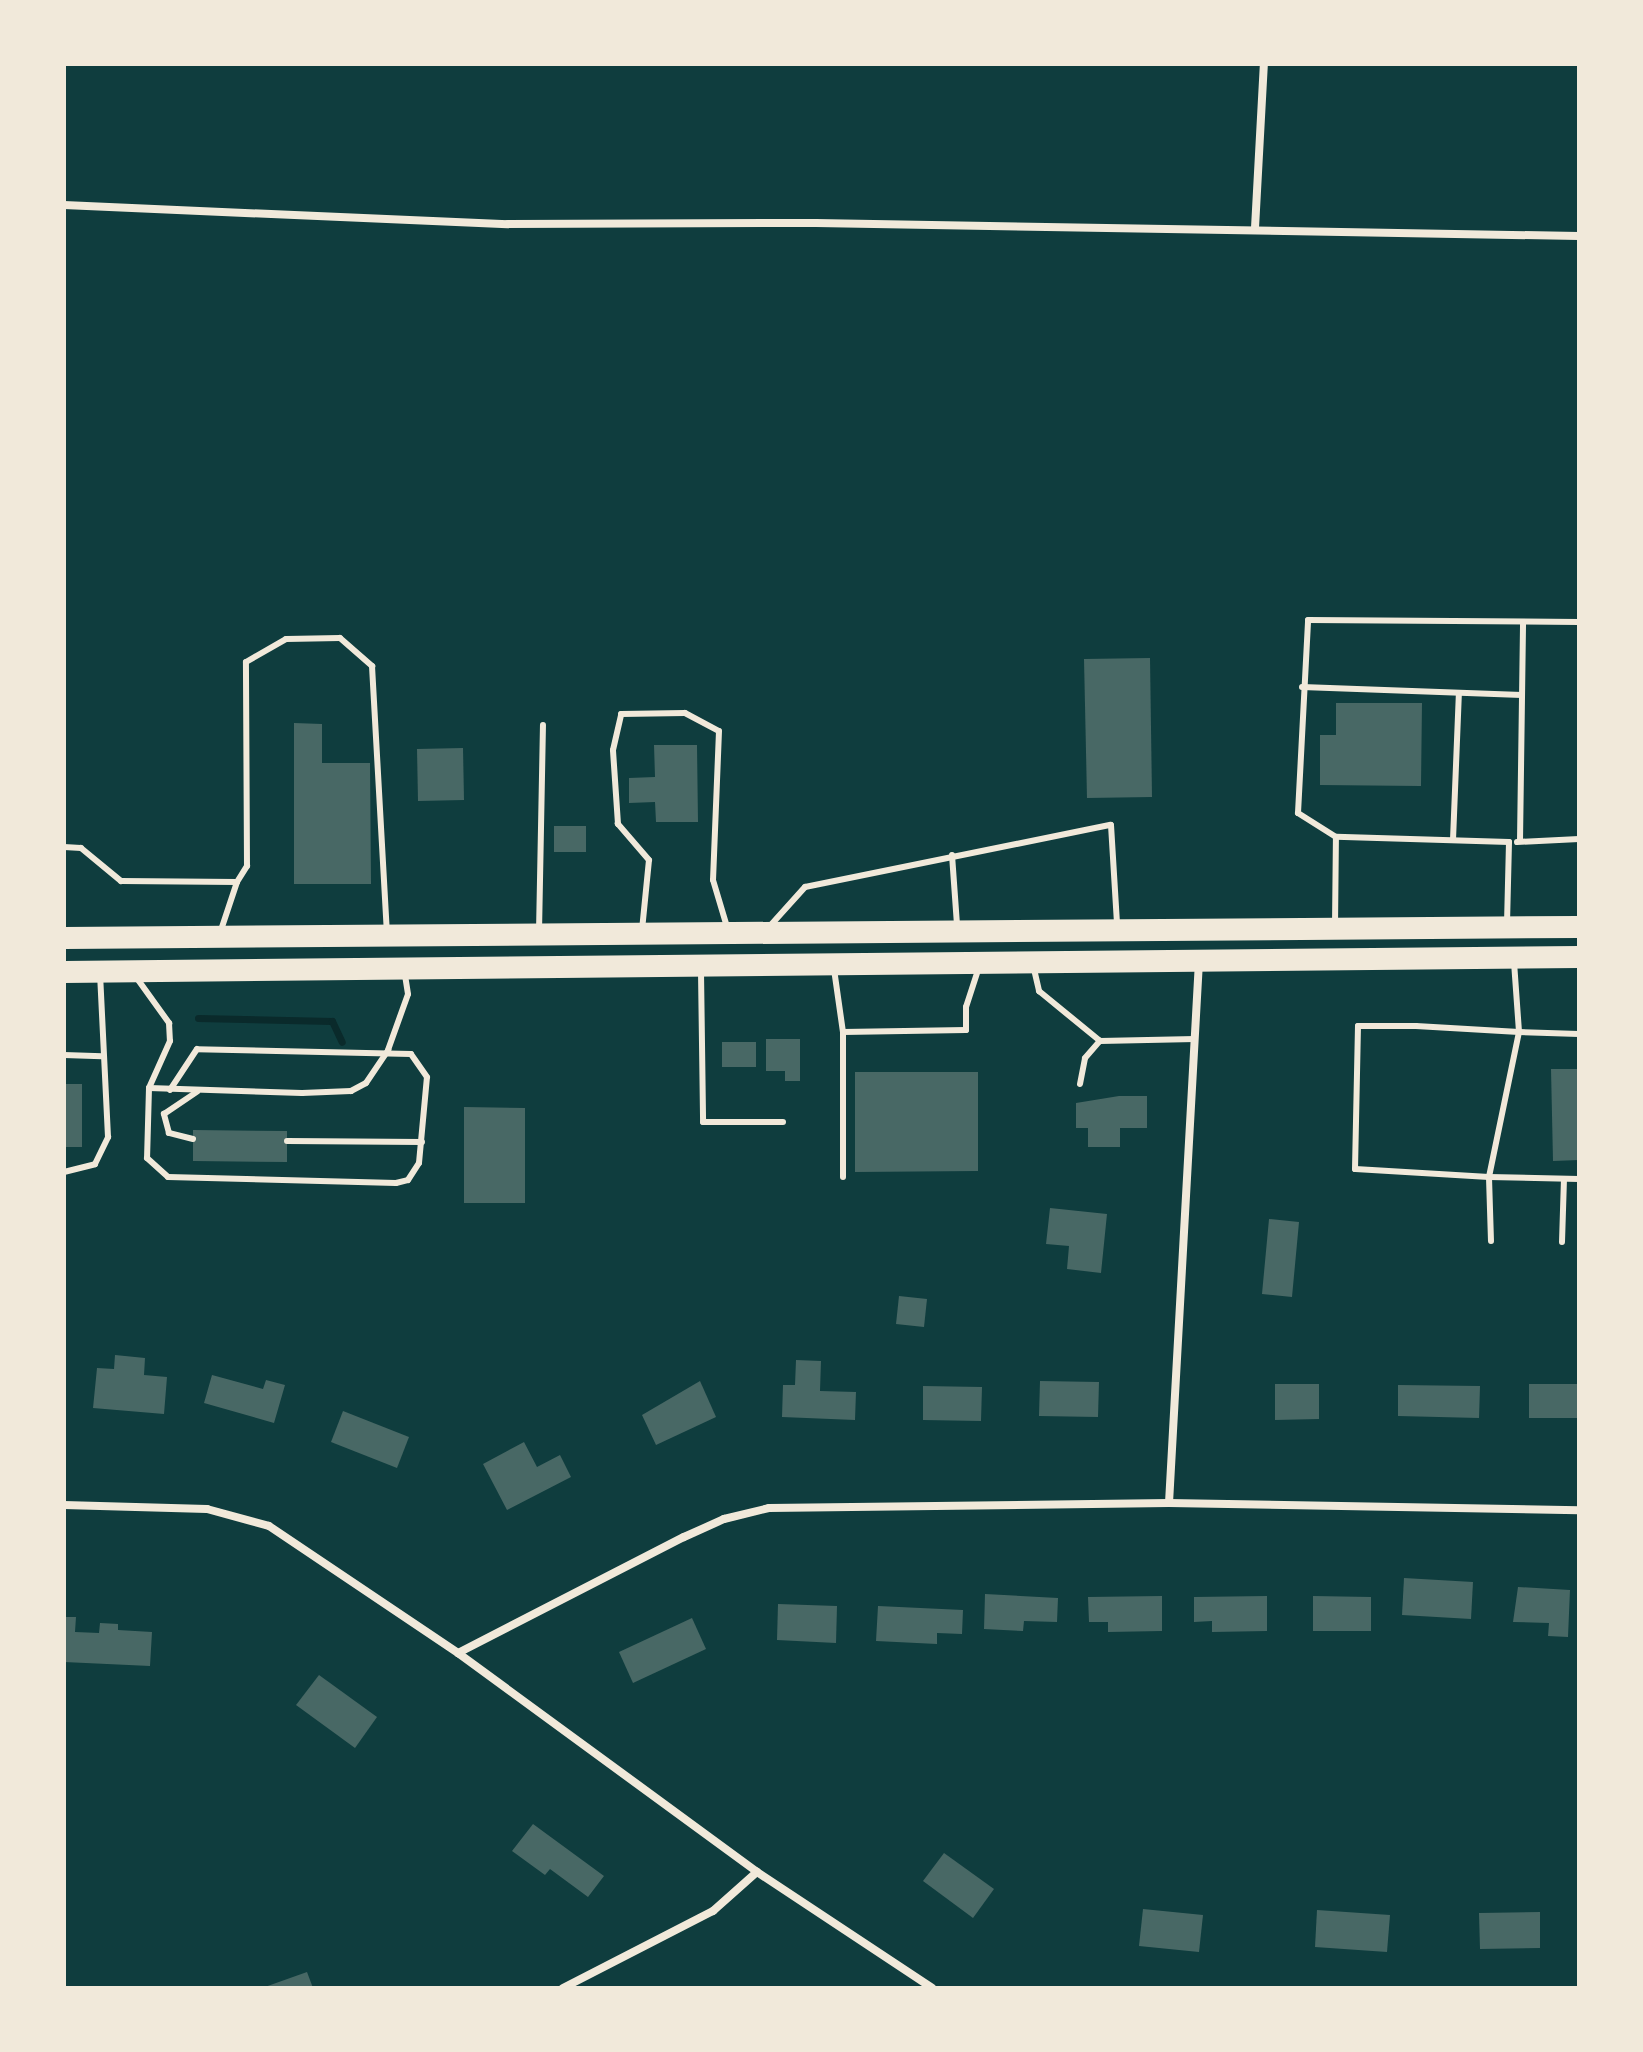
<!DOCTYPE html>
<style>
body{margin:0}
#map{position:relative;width:1643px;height:2052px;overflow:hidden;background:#0f3d3e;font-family:Spectral,serif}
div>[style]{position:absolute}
.stream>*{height:7px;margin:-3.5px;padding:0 3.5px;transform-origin:3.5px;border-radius:3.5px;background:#0a2a2b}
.building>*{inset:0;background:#486865}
.service>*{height:6px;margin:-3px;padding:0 3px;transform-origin:3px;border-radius:3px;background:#f1e9da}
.minor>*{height:8px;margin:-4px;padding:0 4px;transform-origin:4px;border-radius:4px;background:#f1e9da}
.trunk>*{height:22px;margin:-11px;padding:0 11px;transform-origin:11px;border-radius:11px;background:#f1e9da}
span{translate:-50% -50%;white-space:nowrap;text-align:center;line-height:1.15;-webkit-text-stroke:6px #f1e9da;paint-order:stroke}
.frame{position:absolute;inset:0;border:66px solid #f1e9da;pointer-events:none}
</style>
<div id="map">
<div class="stream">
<div style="left:198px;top:1018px;width:134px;rotate:1.3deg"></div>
<div style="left:332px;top:1021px;width:23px;rotate:65deg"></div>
</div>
<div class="building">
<div style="clip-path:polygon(1150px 658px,1152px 797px,1087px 798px,1084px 659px)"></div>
<div style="clip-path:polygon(1336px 703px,1422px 703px,1421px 786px,1320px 785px,1320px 735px,1336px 735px)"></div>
<div style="clip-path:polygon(294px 723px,322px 724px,322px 763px,370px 763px,371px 884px,294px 884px)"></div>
<div style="clip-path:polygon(654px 745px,697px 745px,698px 822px,656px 822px,655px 802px,629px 803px,629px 778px,655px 777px)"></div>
<div style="clip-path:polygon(463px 748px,464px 800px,418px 801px,417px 749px)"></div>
<div style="clip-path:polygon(554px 826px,586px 826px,586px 852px,554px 852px)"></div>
<div style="clip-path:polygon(766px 1039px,800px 1039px,800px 1081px,785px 1081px,785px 1071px,766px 1071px)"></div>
<div style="clip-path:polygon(722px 1042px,756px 1042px,756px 1067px,722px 1067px)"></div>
<div style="clip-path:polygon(1551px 1069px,1579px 1069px,1579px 1160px,1553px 1161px)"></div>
<div style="clip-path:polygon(855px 1072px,978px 1072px,978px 1171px,855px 1172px)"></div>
<div style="clip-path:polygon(64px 1084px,82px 1084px,82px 1147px,64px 1147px)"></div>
<div style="clip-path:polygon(1119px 1096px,1147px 1096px,1147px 1128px,1120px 1128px,1120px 1147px,1088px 1147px,1088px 1128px,1076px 1128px,1076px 1103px)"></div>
<div style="clip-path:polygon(464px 1107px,525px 1108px,525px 1203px,464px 1203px)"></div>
<div style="clip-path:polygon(193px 1130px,287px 1131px,287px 1162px,193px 1161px)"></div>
<div style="clip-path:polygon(1050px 1208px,1107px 1214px,1101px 1273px,1067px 1269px,1069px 1246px,1046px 1244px)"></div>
<div style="clip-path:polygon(1269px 1219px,1299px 1222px,1292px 1297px,1262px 1294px)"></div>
<div style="clip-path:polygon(899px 1296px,927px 1299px,924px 1327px,896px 1324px)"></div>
<div style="clip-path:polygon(115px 1355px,145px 1358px,144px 1375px,167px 1377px,164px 1414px,93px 1408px,97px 1368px,114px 1369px)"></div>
<div style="clip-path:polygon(796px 1360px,821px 1361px,820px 1391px,856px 1392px,855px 1420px,782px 1417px,783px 1385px,795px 1385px)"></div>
<div style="clip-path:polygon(212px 1375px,263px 1389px,266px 1380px,285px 1385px,274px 1423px,204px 1403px)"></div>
<div style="clip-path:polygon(700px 1381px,716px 1417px,656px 1445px,642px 1415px)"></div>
<div style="clip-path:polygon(1040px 1381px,1099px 1382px,1098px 1417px,1039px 1416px)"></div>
<div style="clip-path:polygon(1275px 1384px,1319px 1384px,1319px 1419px,1275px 1420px)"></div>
<div style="clip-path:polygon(1529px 1384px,1579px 1384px,1579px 1418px,1529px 1418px)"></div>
<div style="clip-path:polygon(1398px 1385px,1480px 1386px,1479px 1418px,1398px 1416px)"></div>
<div style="clip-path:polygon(923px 1386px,982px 1387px,981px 1421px,923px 1420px)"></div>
<div style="clip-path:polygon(343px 1411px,409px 1437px,397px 1468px,331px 1442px)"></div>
<div style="clip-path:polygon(524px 1442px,537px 1467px,560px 1455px,571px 1477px,507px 1510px,483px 1464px)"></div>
<div style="clip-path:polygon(1404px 1578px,1473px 1582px,1471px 1619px,1402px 1615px)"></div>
<div style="clip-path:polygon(1518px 1587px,1570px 1590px,1568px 1637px,1548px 1636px,1549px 1623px,1513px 1622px)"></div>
<div style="clip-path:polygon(985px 1594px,1058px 1598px,1057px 1622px,1024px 1621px,1023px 1631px,984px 1629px)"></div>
<div style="clip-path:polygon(1162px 1596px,1162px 1631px,1108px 1632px,1108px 1622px,1089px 1622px,1088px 1597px)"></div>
<div style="clip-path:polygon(1267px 1596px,1267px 1631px,1212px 1632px,1212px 1621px,1194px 1622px,1194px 1597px)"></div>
<div style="clip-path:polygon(1313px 1596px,1371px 1597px,1371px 1631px,1313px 1631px)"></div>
<div style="clip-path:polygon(778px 1604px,837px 1606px,836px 1643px,777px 1640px)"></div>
<div style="clip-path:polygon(878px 1606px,963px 1610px,962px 1634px,937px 1633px,937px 1644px,876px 1641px)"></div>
<div style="clip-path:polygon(64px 1617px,76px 1617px,75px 1632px,99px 1633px,100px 1623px,118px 1624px,118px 1630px,152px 1632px,150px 1666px,64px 1662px)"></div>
<div style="clip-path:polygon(692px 1618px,706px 1649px,633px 1683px,619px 1652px)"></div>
<div style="clip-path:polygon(319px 1675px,377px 1717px,355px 1748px,296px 1705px)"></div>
<div style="clip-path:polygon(533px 1824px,604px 1876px,588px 1897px,550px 1869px,545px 1875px,512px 1851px)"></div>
<div style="clip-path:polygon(944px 1853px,994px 1889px,973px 1918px,923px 1881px)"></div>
<div style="clip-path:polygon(1143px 1909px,1203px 1915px,1199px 1952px,1139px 1946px)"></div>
<div style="clip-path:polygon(1317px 1910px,1390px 1915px,1387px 1952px,1315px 1947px)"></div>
<div style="clip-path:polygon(1540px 1912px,1540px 1948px,1480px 1949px,1479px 1913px)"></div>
<div style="clip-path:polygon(307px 1972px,313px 1988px,262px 1988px)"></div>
</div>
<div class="service">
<div style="left:1302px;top:687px;width:220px;rotate:2.1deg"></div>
<div style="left:1453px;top:840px;width:147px;rotate:-87.7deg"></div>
<div style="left:1520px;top:841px;width:219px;rotate:-89.2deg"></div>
<div style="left:1517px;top:842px;width:62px;rotate:-2.8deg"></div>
<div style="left:64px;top:847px;width:17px;rotate:3deg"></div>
<div style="left:81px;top:848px;width:52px;rotate:39.5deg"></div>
<div style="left:121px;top:881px;width:116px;rotate:0.5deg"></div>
<div style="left:237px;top:882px;width:51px;rotate:108.4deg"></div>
<div style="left:952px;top:855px;width:70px;rotate:85.9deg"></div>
<div style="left:237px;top:882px;width:19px;rotate:-58deg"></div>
<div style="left:247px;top:866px;width:204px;rotate:-90.3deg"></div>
<div style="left:246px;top:662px;width:46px;rotate:-29.9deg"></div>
<div style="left:286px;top:639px;width:54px;rotate:-1.1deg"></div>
<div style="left:340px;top:638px;width:43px;rotate:41.2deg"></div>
<div style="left:372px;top:666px;width:267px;rotate:86.8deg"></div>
<div style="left:1507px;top:924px;width:82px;rotate:-88.6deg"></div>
<div style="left:1509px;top:842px;width:173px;rotate:-178.3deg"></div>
<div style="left:1336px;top:837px;width:45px;rotate:-147.7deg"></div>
<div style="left:1298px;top:813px;width:193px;rotate:-87deg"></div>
<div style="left:1308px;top:620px;width:271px;rotate:0.4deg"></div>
<div style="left:1335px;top:926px;width:89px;rotate:-89.4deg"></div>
<div style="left:769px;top:927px;width:54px;rotate:-48deg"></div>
<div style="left:805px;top:887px;width:312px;rotate:-11.5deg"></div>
<div style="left:1111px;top:825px;width:99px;rotate:86.5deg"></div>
<div style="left:642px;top:930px;width:70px;rotate:-84.3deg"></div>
<div style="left:649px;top:860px;width:48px;rotate:-130.7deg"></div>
<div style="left:618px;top:824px;width:74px;rotate:-93.9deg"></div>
<div style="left:613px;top:750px;width:37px;rotate:-77deg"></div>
<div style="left:621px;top:714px;width:64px;rotate:-0.9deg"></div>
<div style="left:685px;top:713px;width:38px;rotate:28deg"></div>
<div style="left:719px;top:731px;width:149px;rotate:92.3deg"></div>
<div style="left:713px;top:880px;width:49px;rotate:73.4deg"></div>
<div style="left:539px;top:932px;width:207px;rotate:-88.9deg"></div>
<div style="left:1514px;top:962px;width:70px;rotate:85.9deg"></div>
<div style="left:1519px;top:1032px;width:148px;rotate:101.7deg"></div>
<div style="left:1489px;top:1177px;width:134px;rotate:-176.6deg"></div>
<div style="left:1355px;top:1169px;width:143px;rotate:-88.8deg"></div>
<div style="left:1358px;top:1026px;width:58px"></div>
<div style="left:1416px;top:1026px;width:103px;rotate:3.3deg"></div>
<div style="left:1519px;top:1032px;width:60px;rotate:1.9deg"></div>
<div style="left:834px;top:969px;width:64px;rotate:81.9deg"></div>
<div style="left:843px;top:1032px;width:145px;rotate:90deg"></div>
<div style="left:1034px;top:969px;width:23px;rotate:77deg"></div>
<div style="left:1039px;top:991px;width:79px;rotate:39.3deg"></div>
<div style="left:1100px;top:1041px;width:95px;rotate:-1.2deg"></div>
<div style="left:701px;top:972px;width:150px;rotate:89.2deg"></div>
<div style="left:703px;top:1122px;width:80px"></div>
<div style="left:136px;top:977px;width:57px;rotate:54.3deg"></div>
<div style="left:169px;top:1023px;width:18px;rotate:87deg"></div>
<div style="left:170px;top:1041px;width:51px;rotate:114.1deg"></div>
<div style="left:149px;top:1088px;width:153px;rotate:1.9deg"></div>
<div style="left:302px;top:1093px;width:49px;rotate:-2.3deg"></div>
<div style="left:351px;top:1091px;width:17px;rotate:-28deg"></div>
<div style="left:366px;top:1083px;width:40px;rotate:-56deg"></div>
<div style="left:388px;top:1050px;width:59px;rotate:-70.3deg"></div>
<div style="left:408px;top:994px;width:19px;rotate:-99deg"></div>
<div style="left:843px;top:1032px;width:123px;rotate:-0.9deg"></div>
<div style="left:966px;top:1030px;width:23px;rotate:-90deg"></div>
<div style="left:966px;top:1007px;width:42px;rotate:-72deg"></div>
<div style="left:64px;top:1055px;width:38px;rotate:2deg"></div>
<div style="left:1080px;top:1084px;width:26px;rotate:-79deg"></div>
<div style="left:1085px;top:1058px;width:23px;rotate:-49deg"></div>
<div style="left:149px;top:1088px;width:70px;rotate:91.6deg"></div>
<div style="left:147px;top:1158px;width:28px;rotate:42deg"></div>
<div style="left:168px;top:1177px;width:228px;rotate:1.5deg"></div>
<div style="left:396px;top:1183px;width:12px;rotate:-14deg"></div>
<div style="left:408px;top:1180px;width:20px;rotate:-57deg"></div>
<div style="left:419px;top:1163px;width:86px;rotate:-84.7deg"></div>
<div style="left:427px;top:1077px;width:28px;rotate:-125deg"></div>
<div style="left:411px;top:1054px;width:214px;rotate:-178.7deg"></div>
<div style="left:197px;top:1049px;width:49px;rotate:123.4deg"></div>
<div style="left:193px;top:1139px;width:25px;rotate:-166deg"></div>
<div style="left:169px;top:1133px;width:20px;rotate:-105deg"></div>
<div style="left:164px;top:1114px;width:40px;rotate:-34deg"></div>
<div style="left:287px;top:1141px;width:135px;rotate:0.4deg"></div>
<div style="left:64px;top:1172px;width:32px;rotate:-14deg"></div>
<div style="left:95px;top:1164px;width:30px;rotate:-64deg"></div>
<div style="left:108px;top:1137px;width:162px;rotate:-92.8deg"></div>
<div style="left:1491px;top:1241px;width:64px;rotate:-91.8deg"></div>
<div style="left:1489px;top:1177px;width:90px;rotate:1.3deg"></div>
<div style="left:1562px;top:1242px;width:63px;rotate:-88.2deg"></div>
</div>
<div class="minor">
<div style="left:64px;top:205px;width:444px;rotate:2.5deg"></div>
<div style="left:508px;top:224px;width:308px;rotate:-0.2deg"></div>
<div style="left:816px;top:223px;width:763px;rotate:0.98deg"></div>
<div style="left:1255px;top:228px;width:164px;rotate:-86.9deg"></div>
<div style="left:1169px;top:1503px;width:543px;rotate:-86.83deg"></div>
<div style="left:64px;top:1505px;width:143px;rotate:1.6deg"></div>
<div style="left:207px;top:1509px;width:64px;rotate:15.3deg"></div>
<div style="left:269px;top:1526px;width:228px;rotate:33.9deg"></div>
<div style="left:458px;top:1653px;width:254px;rotate:-27.2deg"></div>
<div style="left:684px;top:1537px;width:44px;rotate:-24.2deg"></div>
<div style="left:724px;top:1519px;width:46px;rotate:-13.7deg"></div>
<div style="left:769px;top:1508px;width:400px;rotate:-0.7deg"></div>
<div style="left:1169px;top:1503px;width:410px;rotate:1deg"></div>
<div style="left:458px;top:1653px;width:371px;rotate:36.2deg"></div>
<div style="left:757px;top:1872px;width:210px;rotate:33.5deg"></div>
<div style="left:563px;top:1988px;width:169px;rotate:-27.2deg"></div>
<div style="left:713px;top:1911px;width:59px;rotate:-41.6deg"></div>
</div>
<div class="trunk">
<div style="left:64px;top:938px;width:1515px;rotate:-0.42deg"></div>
<div style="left:64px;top:972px;width:1515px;rotate:-0.57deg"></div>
</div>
<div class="frame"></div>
</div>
